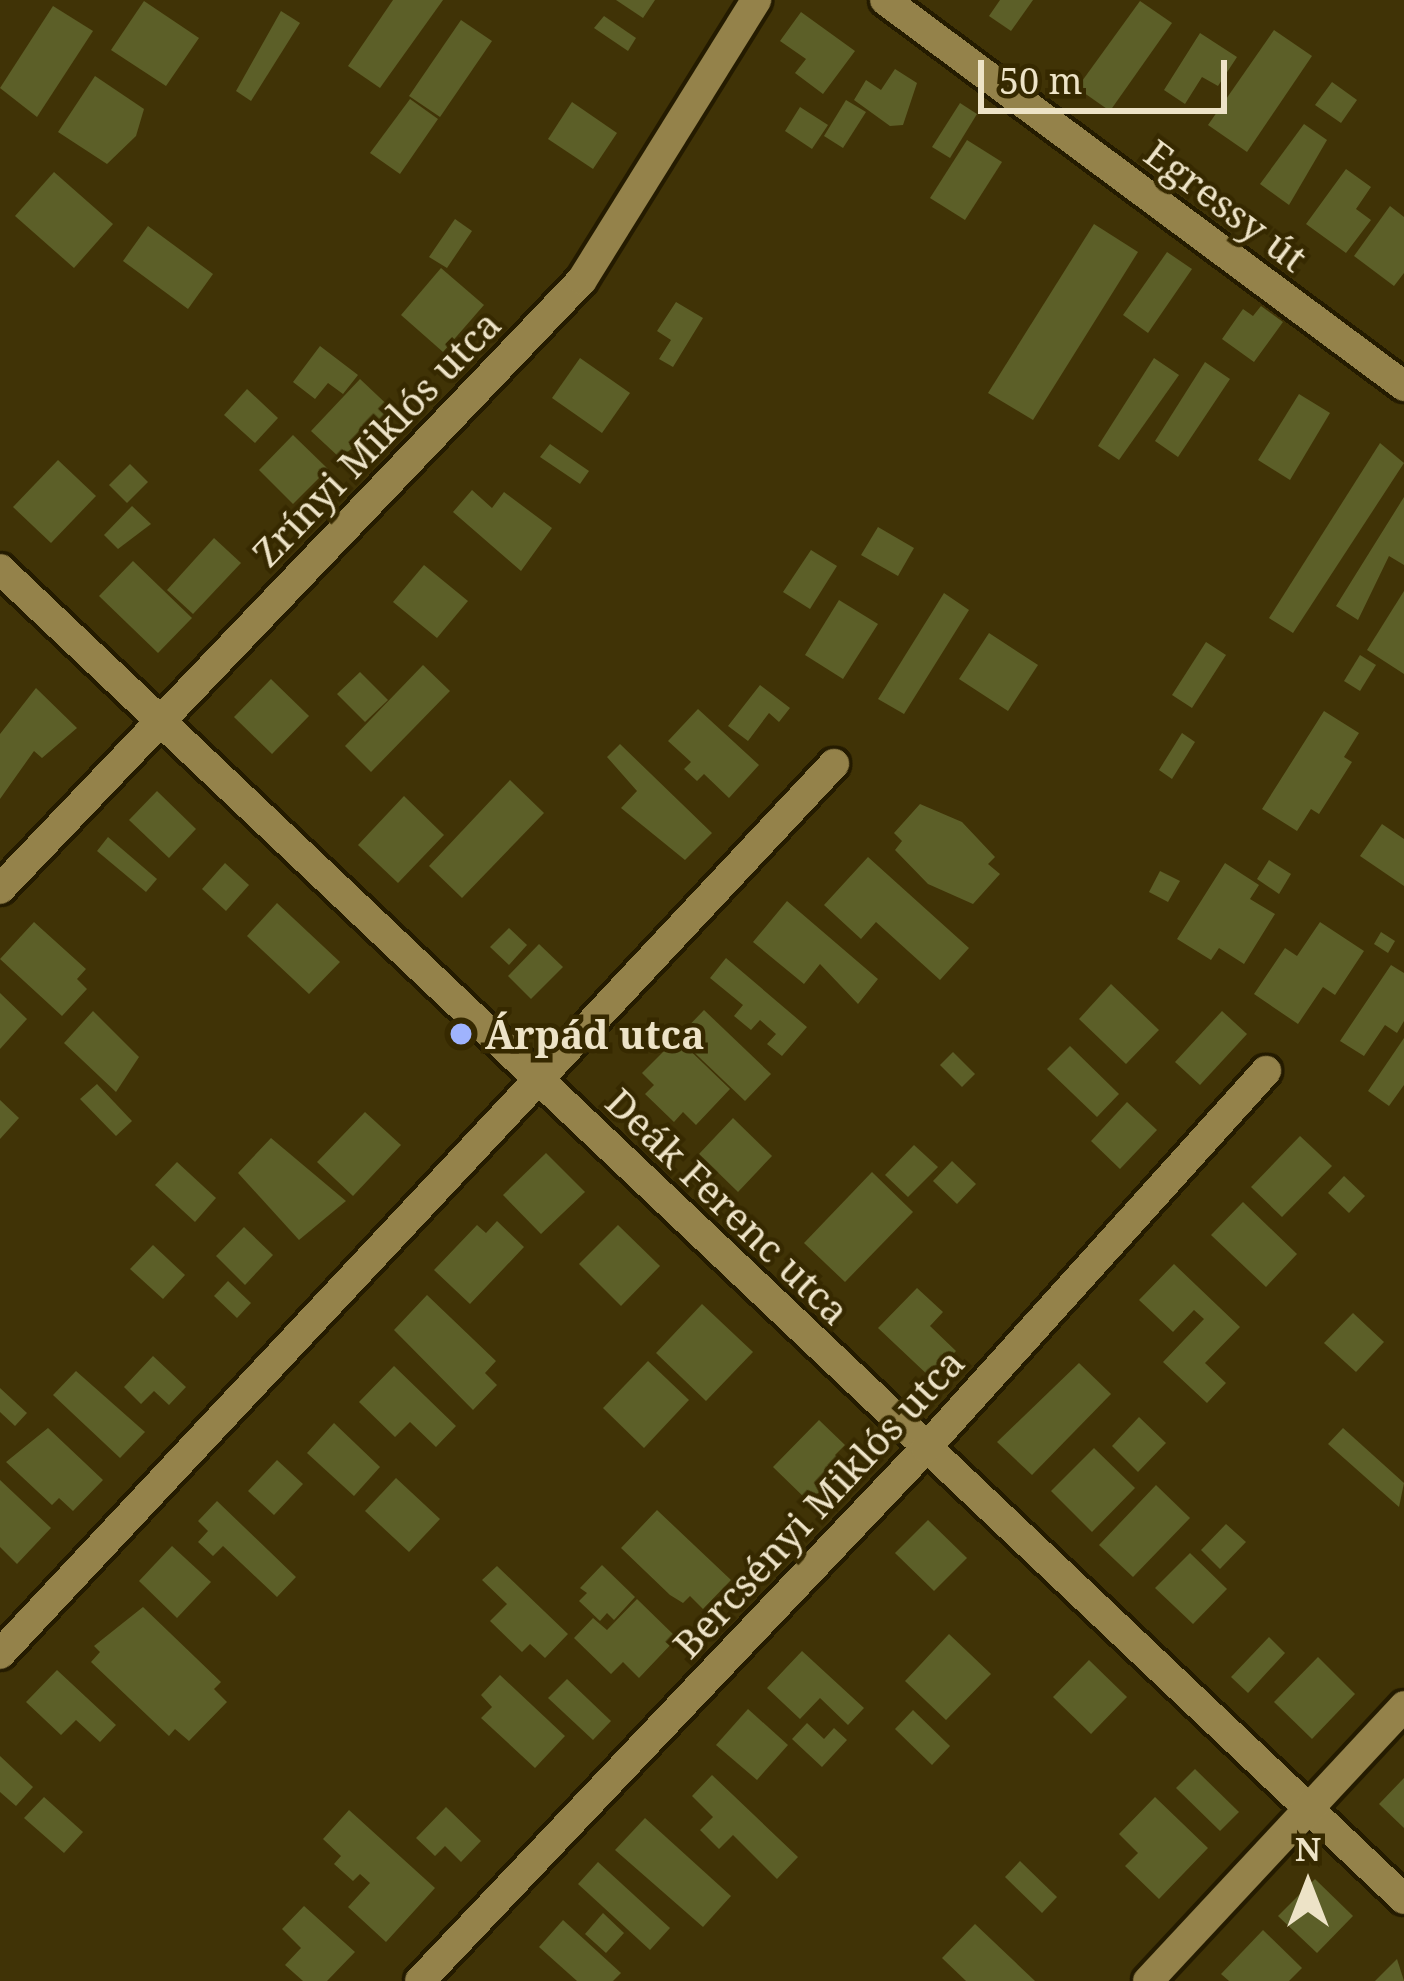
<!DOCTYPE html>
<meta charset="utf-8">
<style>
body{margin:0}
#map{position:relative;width:1404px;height:1981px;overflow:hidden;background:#403306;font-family:"Noto Serif",serif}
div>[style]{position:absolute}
.building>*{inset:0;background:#5c5f28}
.roads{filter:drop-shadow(3px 0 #241b00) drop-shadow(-3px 0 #241b00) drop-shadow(0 3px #241b00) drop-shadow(0 -3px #241b00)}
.minor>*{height:30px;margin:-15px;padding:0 15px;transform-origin:15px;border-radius:15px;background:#94824a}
.dots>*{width:33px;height:33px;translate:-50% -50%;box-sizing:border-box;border:6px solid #362900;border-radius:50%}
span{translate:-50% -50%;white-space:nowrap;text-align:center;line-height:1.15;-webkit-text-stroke:9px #362900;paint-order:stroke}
.street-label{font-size:39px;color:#ede3c7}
.poi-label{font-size:39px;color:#ede3c7;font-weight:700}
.left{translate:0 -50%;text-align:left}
.north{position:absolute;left:1248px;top:1825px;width:120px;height:120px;-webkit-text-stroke:9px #362900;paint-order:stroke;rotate:0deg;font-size:33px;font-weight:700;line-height:48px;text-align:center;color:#ede3c7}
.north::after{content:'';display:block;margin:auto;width:42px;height:54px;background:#ede3c7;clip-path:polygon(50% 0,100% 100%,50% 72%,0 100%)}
.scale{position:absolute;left:978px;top:60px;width:249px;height:54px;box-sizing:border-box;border:6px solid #ede3c7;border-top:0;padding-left:15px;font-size:36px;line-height:42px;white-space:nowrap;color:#ede3c7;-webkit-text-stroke:9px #362900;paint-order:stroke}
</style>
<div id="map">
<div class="building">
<div style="clip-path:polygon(393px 0,443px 0,380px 88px,348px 66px)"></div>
<div style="clip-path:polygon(616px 0,655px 0,643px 18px)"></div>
<div style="clip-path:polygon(1000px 0,1033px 0,1011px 31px,989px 16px)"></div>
<div style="clip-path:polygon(144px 1px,199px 38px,166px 86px,111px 50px)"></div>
<div style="clip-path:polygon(1140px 1px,1172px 23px,1110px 111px,1077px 88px)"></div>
<div style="clip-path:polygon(53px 6px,93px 31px,37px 117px,0 88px)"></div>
<div style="clip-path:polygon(281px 11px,300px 23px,251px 101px,236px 91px)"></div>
<div style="clip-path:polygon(801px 12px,855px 51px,823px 94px,795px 73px,806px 59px,780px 41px)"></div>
<div style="clip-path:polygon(604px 16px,636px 38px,628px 51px,594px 28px)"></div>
<div style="clip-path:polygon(461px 20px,492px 41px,440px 117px,409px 96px)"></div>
<div style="clip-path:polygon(1274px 30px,1312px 56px,1247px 152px,1208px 125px)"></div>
<div style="clip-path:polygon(1200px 33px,1237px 57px,1218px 86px,1202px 77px,1185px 104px,1164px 90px)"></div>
<div style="clip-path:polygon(895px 69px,917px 83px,903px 125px,890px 126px,854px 100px,866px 80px,881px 90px)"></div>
<div style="clip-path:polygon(95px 76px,144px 109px,136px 136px,107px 164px,58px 132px)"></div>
<div style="clip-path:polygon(1332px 82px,1357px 100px,1341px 123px,1315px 105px)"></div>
<div style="clip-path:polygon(410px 99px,438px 119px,400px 174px,370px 153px)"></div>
<div style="clip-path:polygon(846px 100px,866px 112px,843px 148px,824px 136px)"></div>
<div style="clip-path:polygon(572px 102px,617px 133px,593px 169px,548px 139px)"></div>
<div style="clip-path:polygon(960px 103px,977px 114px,950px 158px,932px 147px)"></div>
<div style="clip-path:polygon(800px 107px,828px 125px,812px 149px,785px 131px)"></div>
<div style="clip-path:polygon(1304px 124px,1327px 140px,1289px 205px,1260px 184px)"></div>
<div style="clip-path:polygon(967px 140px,1002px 162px,965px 220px,930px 198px)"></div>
<div style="clip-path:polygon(1346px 169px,1371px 187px,1356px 209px,1371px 220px,1346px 253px,1306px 224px)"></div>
<div style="clip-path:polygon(54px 172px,113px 224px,74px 268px,15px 216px)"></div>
<div style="clip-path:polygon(1390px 206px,1404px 217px,1404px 273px,1394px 286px,1354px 256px)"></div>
<div style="clip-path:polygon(455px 219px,472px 231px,447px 268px,429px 257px)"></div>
<div style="clip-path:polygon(1094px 224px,1138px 252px,1033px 420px,988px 393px)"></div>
<div style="clip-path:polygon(148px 226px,213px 274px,188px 309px,123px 261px)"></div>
<div style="clip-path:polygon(1167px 252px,1192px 269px,1148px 333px,1123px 315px)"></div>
<div style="clip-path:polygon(441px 268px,484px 305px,443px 352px,401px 315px)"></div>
<div style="clip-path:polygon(676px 302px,703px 318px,673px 367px,659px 359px,671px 340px,657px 331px)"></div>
<div style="clip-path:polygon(1261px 306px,1283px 322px,1254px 362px,1222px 339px,1243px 309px,1253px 316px)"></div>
<div style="clip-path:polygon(320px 346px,358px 375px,343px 394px,328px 383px,315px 399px,293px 382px)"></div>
<div style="clip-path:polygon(580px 358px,630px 393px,602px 433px,552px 398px)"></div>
<div style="clip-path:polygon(1154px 358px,1179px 375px,1119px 460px,1098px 446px)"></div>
<div style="clip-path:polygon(1205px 362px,1230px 379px,1178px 457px,1155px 441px)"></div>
<div style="clip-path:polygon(360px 379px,396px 413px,340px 458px,311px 431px)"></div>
<div style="clip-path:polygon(247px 389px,278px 418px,255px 443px,224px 415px)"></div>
<div style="clip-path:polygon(1299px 394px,1330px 413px,1290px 480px,1258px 460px)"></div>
<div style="clip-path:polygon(293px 435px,328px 469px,293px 504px,259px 470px)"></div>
<div style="clip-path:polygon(1380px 443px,1404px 463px,1293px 633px,1269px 618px)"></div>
<div style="clip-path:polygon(550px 444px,589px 471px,580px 484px,540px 457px)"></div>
<div style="clip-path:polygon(58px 460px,96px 496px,51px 543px,13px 507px)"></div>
<div style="clip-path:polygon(130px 464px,148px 482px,127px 503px,109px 485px)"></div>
<div style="clip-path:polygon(472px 490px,492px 508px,504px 492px,552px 528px,521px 571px,453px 512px)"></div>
<div style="clip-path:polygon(1404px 497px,1404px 565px,1389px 556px,1358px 620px,1336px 606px)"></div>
<div style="clip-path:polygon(132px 506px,151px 524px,118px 549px,104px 535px)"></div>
<div style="clip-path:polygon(878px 527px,914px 548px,898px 576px,861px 555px)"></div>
<div style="clip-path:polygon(214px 538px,241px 563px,193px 614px,167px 590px)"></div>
<div style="clip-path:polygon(811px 550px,837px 566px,810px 609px,783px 592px)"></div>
<div style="clip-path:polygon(133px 561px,192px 618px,158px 653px,99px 596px)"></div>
<div style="clip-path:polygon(424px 565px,468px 601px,437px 638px,393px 602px)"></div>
<div style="clip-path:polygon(1404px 591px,1404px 674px,1367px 650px)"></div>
<div style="clip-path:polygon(944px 593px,969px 610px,904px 714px,878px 699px)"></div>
<div style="clip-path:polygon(839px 600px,878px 624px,843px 679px,805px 655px)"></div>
<div style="clip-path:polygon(989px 633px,1038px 665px,1008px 711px,959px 679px)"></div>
<div style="clip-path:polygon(1206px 642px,1226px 655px,1192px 708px,1172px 695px)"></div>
<div style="clip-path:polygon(1360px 655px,1376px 665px,1360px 691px,1344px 681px)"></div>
<div style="clip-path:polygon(423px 665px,450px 691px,371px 772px,345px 746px)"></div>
<div style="clip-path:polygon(360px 672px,388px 700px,365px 722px,337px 694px)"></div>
<div style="clip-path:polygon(271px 679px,309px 716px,272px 754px,234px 717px)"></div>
<div style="clip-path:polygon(760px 685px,790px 708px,779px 722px,769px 713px,748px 741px,728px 726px)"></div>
<div style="clip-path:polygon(36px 688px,77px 728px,42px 758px,34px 751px,0 799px,0 734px)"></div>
<div style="clip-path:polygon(698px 709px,759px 765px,729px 798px,704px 774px,697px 781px,684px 769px,691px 762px,668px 741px)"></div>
<div style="clip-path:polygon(1324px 711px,1359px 733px,1344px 757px,1352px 762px,1319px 814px,1311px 809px,1297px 831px,1262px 809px)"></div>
<div style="clip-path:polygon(1182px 733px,1195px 742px,1172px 779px,1159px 770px)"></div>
<div style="clip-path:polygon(620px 744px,712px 833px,685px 860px,621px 808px,637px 791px,607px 757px)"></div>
<div style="clip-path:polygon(510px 780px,544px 813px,462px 898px,429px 866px)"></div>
<div style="clip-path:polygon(157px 791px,196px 829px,169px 858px,129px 820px)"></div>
<div style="clip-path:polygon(404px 796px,444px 835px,398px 883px,358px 845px)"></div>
<div style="clip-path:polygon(920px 804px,962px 822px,995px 857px,988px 864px,1000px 874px,973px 904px,928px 884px,895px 850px,902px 841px,894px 833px)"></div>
<div style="clip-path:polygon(1382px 824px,1404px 839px,1404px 886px,1360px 856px)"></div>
<div style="clip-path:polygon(108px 837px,157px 879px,146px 892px,97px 851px)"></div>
<div style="clip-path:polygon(868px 857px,969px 948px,940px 980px,876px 922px,861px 939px,824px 905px)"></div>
<div style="clip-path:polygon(1269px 860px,1291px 874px,1279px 894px,1257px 879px)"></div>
<div style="clip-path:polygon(225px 863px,249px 885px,226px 911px,202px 889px)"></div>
<div style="clip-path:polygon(1225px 863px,1259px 885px,1250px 899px,1275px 914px,1244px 964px,1219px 948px,1211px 960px,1177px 939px)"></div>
<div style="clip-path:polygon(1160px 871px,1180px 881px,1168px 902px,1149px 892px)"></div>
<div style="clip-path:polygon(787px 901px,878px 979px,858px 1004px,820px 964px,804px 984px,753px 942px)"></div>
<div style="clip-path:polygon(277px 903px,340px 962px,309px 994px,247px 936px)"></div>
<div style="clip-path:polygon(34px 922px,86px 969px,77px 979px,87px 989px,62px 1016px,0 959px)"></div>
<div style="clip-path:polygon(1320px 922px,1364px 951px,1335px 995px,1323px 987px,1298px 1024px,1254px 994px,1285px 948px,1297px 956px)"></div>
<div style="clip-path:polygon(509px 928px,527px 945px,509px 965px,490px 947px)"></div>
<div style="clip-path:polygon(1381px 932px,1395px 941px,1388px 953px,1374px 944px)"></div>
<div style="clip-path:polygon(539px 944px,563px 967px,531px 999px,508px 976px)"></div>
<div style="clip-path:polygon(726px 958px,807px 1027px,782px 1056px,767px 1044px,776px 1034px,760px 1020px,751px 1030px,734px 1016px,743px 1005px,710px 978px)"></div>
<div style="clip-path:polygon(1391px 965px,1404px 973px,1404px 1021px,1397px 1033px,1385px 1025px,1364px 1056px,1340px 1041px)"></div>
<div style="clip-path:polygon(1111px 984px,1159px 1030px,1126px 1064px,1079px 1019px)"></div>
<div style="clip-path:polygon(0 993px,27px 1019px,0 1049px)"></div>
<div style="clip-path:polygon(704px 1010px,771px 1074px,745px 1101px,678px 1037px)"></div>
<div style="clip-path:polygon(93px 1011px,139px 1057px,116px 1092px,64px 1043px)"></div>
<div style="clip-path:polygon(1222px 1011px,1247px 1034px,1200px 1085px,1175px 1062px)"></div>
<div style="clip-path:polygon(677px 1038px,730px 1089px,696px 1125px,683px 1112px,674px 1122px,645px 1094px,654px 1085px,642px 1073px)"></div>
<div style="clip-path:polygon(1404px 1038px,1404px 1085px,1389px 1106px,1368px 1091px)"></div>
<div style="clip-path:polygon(1070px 1046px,1119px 1094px,1097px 1117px,1047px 1069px)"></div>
<div style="clip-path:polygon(953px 1052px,975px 1074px,962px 1087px,940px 1065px)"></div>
<div style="clip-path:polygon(97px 1084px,132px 1121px,116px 1136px,80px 1099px)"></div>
<div style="clip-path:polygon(0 1100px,19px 1118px,0 1139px)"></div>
<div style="clip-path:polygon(1127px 1102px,1157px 1130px,1120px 1169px,1091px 1141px)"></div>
<div style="clip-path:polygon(365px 1112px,401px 1145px,353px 1196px,317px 1162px)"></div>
<div style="clip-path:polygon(733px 1118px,772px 1156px,738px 1192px,699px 1154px)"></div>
<div style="clip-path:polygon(1300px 1136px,1332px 1166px,1282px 1217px,1251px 1187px)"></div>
<div style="clip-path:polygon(271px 1138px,346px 1201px,299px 1240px,238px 1173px)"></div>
<div style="clip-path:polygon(914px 1145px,938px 1167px,908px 1197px,885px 1175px)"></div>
<div style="clip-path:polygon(546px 1153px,585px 1192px,541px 1234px,503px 1195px)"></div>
<div style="clip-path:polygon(952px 1161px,976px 1184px,957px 1204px,933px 1181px)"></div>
<div style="clip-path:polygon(177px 1162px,216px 1198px,195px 1222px,155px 1185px)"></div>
<div style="clip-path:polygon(872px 1172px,913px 1212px,845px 1282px,804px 1243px)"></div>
<div style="clip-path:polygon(1344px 1176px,1365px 1196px,1349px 1213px,1328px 1193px)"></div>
<div style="clip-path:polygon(1243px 1202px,1297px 1254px,1266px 1287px,1211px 1235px)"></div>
<div style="clip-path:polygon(497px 1221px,524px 1247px,470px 1304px,434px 1270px,477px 1225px,486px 1233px)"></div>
<div style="clip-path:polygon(618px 1225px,660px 1266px,621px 1306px,579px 1264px)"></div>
<div style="clip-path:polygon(244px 1227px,273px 1255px,245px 1285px,216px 1256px)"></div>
<div style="clip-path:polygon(153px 1245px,185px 1275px,163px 1299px,130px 1269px)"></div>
<div style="clip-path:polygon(1174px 1264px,1240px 1327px,1205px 1363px,1226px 1383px,1207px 1403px,1163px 1362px,1204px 1319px,1194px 1310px,1173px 1332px,1139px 1300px)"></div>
<div style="clip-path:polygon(228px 1281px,251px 1303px,237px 1318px,214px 1296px)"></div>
<div style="clip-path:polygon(917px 1288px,943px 1312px,930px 1326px,956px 1351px,931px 1378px,878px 1328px)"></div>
<div style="clip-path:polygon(427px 1295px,496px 1361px,485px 1373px,497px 1385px,473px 1410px,394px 1330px)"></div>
<div style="clip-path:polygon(702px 1304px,753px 1352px,706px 1401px,656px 1353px)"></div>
<div style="clip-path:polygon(1353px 1313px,1384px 1342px,1356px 1372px,1324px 1343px)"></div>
<div style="clip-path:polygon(153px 1356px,186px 1387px,169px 1405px,154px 1391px,141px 1404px,124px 1387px)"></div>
<div style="clip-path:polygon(648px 1361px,689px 1400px,644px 1448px,603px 1408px)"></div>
<div style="clip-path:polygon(1079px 1363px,1111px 1394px,1032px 1475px,997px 1442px)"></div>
<div style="clip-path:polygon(394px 1366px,456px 1426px,436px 1447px,410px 1422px,395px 1437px,359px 1402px)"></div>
<div style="clip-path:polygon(76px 1371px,145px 1432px,120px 1458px,53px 1395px)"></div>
<div style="clip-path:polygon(0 1388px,27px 1413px,15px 1426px,0 1412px)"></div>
<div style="clip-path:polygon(1139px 1417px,1166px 1443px,1138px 1472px,1112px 1446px)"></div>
<div style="clip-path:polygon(819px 1420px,845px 1445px,835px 1455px,846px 1465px,809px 1502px,773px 1467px)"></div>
<div style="clip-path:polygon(334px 1423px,380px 1467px,354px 1496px,307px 1453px)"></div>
<div style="clip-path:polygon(48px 1428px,103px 1480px,73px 1511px,59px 1498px,52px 1505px,6px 1462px)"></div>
<div style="clip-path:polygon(1343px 1428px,1404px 1483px,1399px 1507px,1328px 1444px)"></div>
<div style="clip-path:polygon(1094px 1448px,1135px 1488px,1092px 1532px,1051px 1491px)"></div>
<div style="clip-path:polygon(277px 1460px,303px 1484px,274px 1515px,248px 1491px)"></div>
<div style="clip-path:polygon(396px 1478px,440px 1519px,409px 1552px,365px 1511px)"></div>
<div style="clip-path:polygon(0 1480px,51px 1528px,17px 1564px,0 1547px)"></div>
<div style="clip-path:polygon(1156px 1485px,1190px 1518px,1133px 1577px,1099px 1545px)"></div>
<div style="clip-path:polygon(217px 1501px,296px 1577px,277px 1597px,223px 1546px,213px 1556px,198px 1542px,208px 1531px,198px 1521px)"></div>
<div style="clip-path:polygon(657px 1510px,731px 1580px,703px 1609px,690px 1596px,683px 1603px,670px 1595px,621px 1548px)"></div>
<div style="clip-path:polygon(928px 1520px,967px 1558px,934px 1591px,895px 1553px)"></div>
<div style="clip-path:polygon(1226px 1524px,1246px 1542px,1220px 1569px,1201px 1550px)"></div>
<div style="clip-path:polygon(172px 1546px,211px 1582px,177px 1618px,139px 1581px)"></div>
<div style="clip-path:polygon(1190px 1553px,1227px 1589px,1193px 1624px,1155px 1588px)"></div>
<div style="clip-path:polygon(602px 1565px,635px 1597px,614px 1620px,607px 1613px,600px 1621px,579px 1601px,587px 1593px,580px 1588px)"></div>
<div style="clip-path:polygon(497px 1566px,568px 1634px,545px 1658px,530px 1644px,522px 1652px,490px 1621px,507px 1604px,482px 1580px)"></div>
<div style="clip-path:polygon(637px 1599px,677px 1638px,639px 1678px,623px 1662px,611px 1674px,574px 1638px,593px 1618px,607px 1630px)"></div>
<div style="clip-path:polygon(143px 1607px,221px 1682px,214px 1689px,227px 1702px,189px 1741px,175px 1729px,169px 1736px,91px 1662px,100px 1652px,94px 1646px)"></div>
<div style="clip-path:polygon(949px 1634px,991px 1674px,946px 1720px,905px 1681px)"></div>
<div style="clip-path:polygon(1269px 1637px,1285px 1653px,1248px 1693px,1231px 1677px)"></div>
<div style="clip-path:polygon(802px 1651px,864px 1708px,848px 1725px,820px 1698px,800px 1719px,767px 1688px)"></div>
<div style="clip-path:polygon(1318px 1657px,1355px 1694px,1312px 1739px,1274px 1702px)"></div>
<div style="clip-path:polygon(1089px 1660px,1127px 1697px,1091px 1734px,1053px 1697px)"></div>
<div style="clip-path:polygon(57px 1670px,116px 1725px,100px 1742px,76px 1720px,61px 1735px,26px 1702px)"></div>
<div style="clip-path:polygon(500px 1675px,565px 1736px,535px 1768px,481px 1718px,492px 1707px,481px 1695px)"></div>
<div style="clip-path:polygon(567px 1679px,611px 1721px,593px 1740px,548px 1698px)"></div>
<div style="clip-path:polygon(748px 1709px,788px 1745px,757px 1780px,716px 1745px)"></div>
<div style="clip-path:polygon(913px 1710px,950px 1746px,932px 1765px,895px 1729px)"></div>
<div style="clip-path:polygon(807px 1723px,824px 1739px,834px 1728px,847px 1740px,822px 1767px,792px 1739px)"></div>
<div style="clip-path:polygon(0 1756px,33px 1787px,16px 1806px,0 1792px)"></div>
<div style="clip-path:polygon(1195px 1769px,1239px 1812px,1220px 1831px,1176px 1788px)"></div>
<div style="clip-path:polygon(712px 1775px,798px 1857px,777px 1879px,733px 1835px,719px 1849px,700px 1830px,713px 1817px,692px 1796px)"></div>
<div style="clip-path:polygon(1404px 1778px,1404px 1828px,1379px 1804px)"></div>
<div style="clip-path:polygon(44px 1797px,83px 1832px,64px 1853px,24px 1818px)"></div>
<div style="clip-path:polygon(1155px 1797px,1208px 1848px,1159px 1899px,1125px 1866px,1138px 1853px,1119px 1834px)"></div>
<div style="clip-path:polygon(446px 1807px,481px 1841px,461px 1862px,445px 1846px,435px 1856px,416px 1838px)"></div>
<div style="clip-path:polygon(349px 1810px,435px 1888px,386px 1942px,348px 1907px,370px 1883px,360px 1874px,353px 1881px,334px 1864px,341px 1856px,323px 1839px)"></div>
<div style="clip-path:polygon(645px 1818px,731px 1896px,703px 1927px,615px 1850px)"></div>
<div style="clip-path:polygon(1020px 1861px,1057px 1897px,1042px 1913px,1005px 1877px)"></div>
<div style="clip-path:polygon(598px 1862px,670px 1928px,650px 1950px,578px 1884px)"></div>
<div style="clip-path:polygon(1315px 1879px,1353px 1916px,1317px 1953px,1278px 1916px)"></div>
<div style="clip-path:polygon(304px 1906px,355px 1952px,327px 1981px,303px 1981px,285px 1965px,301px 1948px,282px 1929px)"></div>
<div style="clip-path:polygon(603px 1913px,624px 1933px,606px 1953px,585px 1934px)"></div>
<div style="clip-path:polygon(563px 1920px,621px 1973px,613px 1981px,577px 1981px,539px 1947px)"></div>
<div style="clip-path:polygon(975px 1924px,1035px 1981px,966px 1981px,942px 1958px)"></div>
<div style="clip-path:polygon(1263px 1930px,1302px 1968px,1289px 1981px,1229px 1981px,1221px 1974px)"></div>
<div style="clip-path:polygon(1397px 1959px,1404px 1981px,1375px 1981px)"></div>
</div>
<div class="roads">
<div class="minor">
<div style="left:885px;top:0;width:647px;rotate:36.64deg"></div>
<div style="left:0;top:569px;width:1934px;rotate:43.45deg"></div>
<div style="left:0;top:889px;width:842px;rotate:-46.3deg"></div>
<div style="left:582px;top:280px;width:330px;rotate:-58.1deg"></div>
<div style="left:0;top:1654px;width:1220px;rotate:-46.86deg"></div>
<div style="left:420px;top:1981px;width:735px;rotate:-46.49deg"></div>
<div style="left:926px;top:1448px;width:508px;rotate:-47.95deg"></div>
<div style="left:1148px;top:1981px;width:376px;rotate:-47deg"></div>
</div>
</div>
<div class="dots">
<div style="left:461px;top:1034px;background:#9fb3fd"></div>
</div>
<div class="street-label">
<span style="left:1226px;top:205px;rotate:37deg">Egressy út</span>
<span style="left:376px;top:438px;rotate:-46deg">Zrínyi Miklós utca</span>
<span style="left:728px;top:1206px;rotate:44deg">Deák Ferenc utca</span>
<span style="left:818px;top:1503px;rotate:-47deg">Bercsényi Miklós utca</span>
</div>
<div class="poi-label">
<span class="left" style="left:485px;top:1034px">Árpád utca</span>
</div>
<div class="north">N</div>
<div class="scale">50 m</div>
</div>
